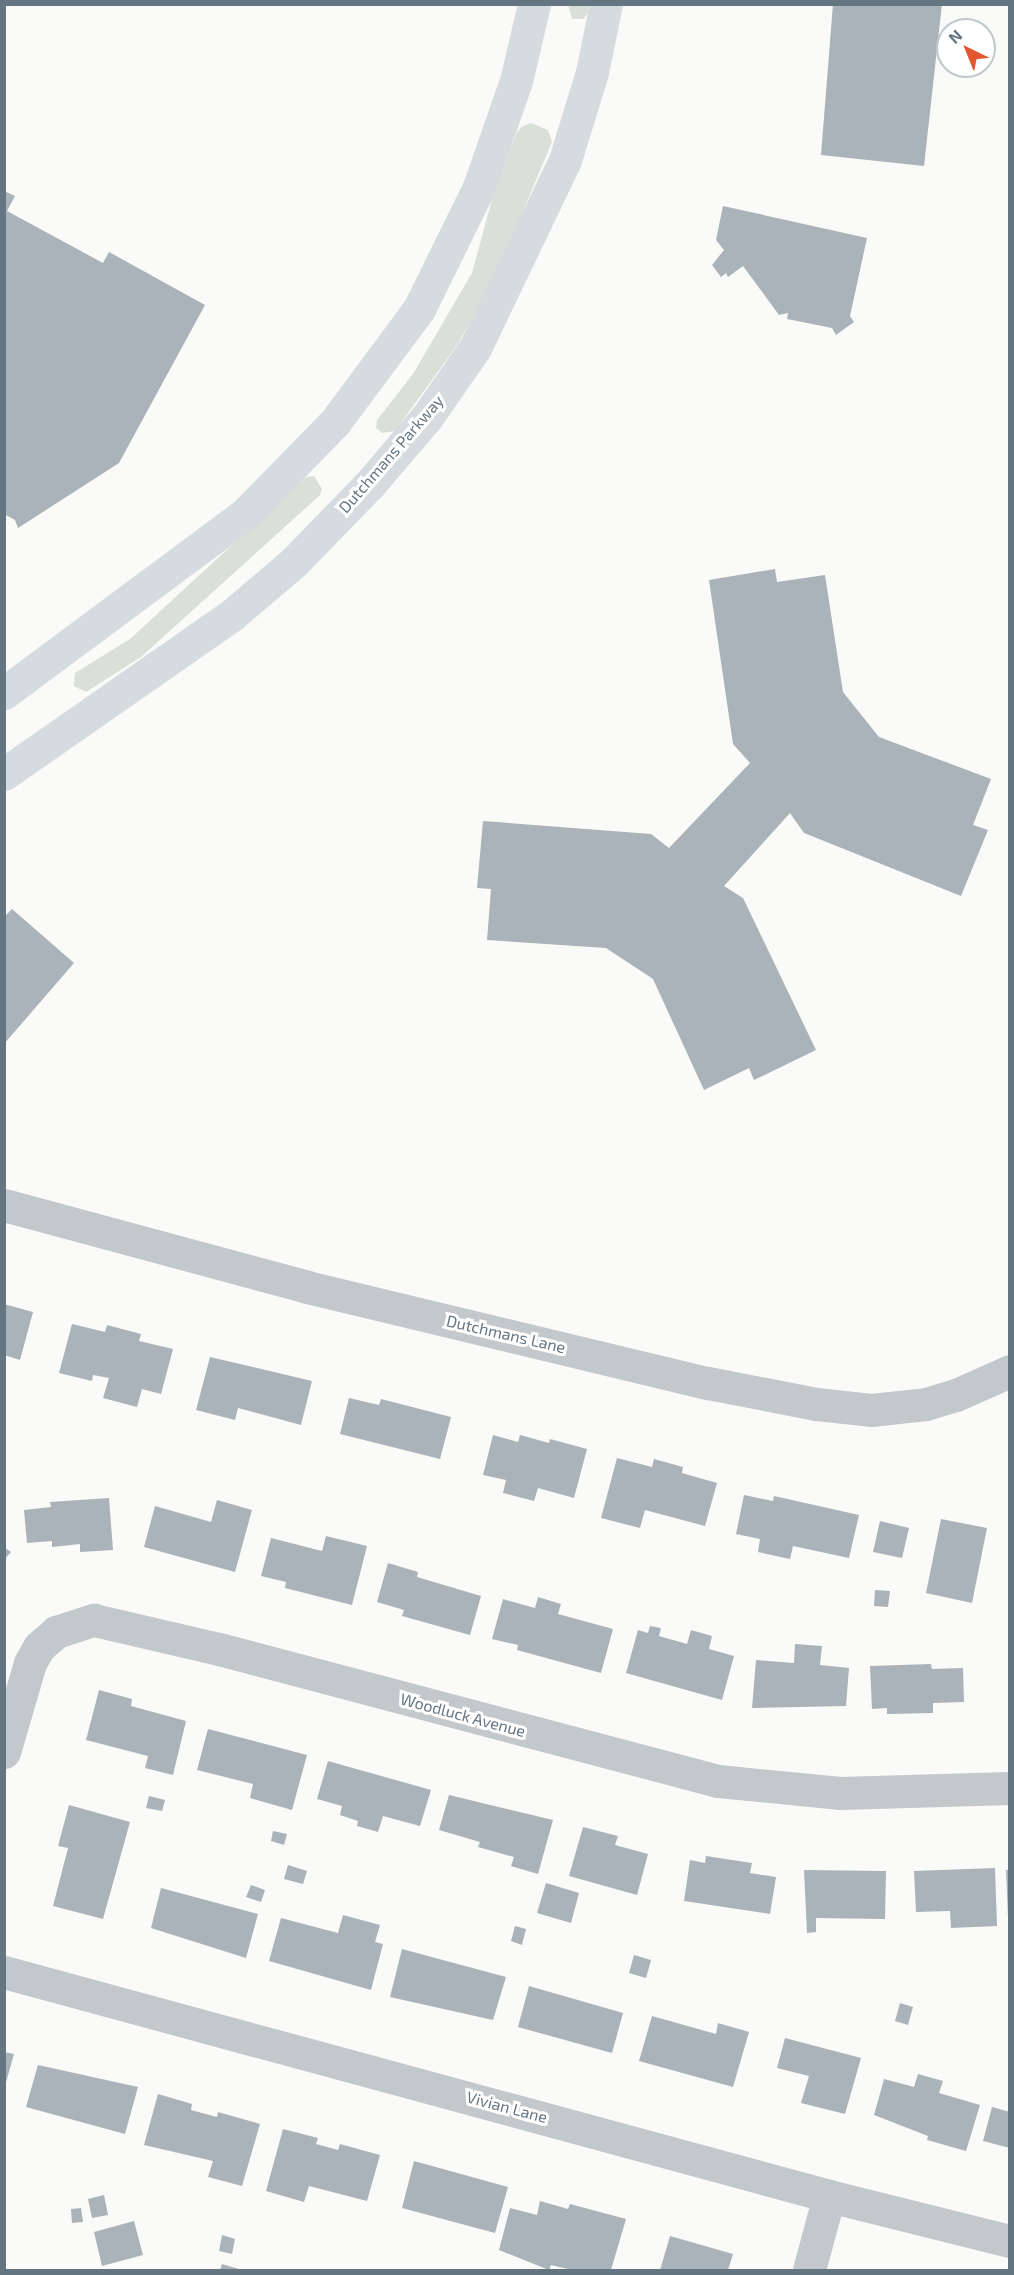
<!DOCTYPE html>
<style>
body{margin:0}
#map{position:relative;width:1014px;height:2275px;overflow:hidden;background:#fafaf8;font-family:"Exo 2",sans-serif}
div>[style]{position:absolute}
.green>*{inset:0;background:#dadfd7}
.building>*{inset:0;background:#aab3b9}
.street>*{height:33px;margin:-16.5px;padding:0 16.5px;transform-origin:16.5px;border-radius:16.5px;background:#c3c8cc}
.secondary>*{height:33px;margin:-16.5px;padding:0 16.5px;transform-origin:16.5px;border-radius:16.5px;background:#d6dbdf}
span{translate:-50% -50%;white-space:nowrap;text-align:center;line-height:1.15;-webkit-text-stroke:6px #fff;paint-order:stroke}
.street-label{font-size:16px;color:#657683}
.frame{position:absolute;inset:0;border:6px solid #657683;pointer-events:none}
.north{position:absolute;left:936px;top:18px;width:60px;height:60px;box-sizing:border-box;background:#fff;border:2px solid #c1c8cd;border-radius:50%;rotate:317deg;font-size:16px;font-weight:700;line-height:24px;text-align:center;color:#657683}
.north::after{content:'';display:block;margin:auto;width:21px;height:27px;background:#e4572e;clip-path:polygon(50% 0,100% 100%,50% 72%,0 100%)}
</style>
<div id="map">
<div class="green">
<div style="clip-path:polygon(568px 5px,589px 5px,588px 13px,583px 19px,572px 19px)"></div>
<div style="clip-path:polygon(531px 123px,548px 130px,552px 142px,500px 266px,458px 344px,395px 431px,382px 433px,376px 428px,377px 420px,413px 374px,472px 273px,493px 196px,516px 134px,521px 127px)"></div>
<div style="clip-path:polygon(314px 476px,322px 489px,320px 495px,141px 657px,86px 692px,74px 686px,75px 673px,130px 639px,306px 477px)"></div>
</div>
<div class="building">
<div style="clip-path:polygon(833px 4px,942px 4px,924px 166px,821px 155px)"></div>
<div style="clip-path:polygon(4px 191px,15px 196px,7px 211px,103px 263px,109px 252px,205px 305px,119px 463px,18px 528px,15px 520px,4px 514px)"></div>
<div style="clip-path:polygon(723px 206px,867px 238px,850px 316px,854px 322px,836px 335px,832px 328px,787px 319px,788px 313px,779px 315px,743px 266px,728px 277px,726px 273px,721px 277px,712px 265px,724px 250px,716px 240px)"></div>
<div style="clip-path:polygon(775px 569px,777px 582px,825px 575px,843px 692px,879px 737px,991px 779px,973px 825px,988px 830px,961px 896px,804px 833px,790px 813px,724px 886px,743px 898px,816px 1050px,754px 1080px,749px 1068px,704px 1090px,653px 979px,606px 948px,487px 940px,491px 889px,477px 888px,483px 821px,651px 834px,669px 848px,750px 763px,733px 744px,709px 580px)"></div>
<div style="clip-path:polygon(12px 909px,74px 963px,4px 1044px,4px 917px)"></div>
<div style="clip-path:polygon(4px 1304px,33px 1312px,20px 1360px,4px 1355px)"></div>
<div style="clip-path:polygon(72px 1324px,105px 1332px,107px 1325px,141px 1334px,139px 1341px,173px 1349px,161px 1394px,142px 1389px,137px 1407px,103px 1398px,109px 1378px,93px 1375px,92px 1381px,59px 1373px)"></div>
<div style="clip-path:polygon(210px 1357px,312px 1381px,301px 1425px,238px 1408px,235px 1420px,196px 1410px)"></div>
<div style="clip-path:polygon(349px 1398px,379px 1405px,381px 1399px,451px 1417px,440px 1459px,340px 1434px)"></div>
<div style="clip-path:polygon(493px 1435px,518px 1442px,520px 1435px,549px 1443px,550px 1439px,587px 1449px,574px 1498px,538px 1488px,534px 1501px,503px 1493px,506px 1480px,483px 1475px)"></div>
<div style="clip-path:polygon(617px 1458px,652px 1467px,654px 1459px,683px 1467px,682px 1473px,717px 1483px,705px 1526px,645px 1510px,640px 1528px,601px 1518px)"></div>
<div style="clip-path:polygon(744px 1495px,773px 1501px,774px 1496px,859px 1515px,849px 1558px,793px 1546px,790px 1559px,758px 1552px,760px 1539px,736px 1534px)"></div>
<div style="clip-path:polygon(109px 1498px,113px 1550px,80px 1552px,80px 1544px,52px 1547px,52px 1541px,27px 1543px,24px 1510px,51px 1507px,50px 1502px)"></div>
<div style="clip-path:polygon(217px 1500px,252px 1510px,235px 1572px,144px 1547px,155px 1506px,211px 1522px)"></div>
<div style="clip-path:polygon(941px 1519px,987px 1528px,972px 1603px,926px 1593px)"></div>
<div style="clip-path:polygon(880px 1521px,909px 1528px,902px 1558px,873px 1552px)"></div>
<div style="clip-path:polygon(326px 1536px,367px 1546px,352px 1605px,285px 1588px,286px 1582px,261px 1576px,271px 1538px,322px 1551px)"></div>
<div style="clip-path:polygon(4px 1547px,11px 1552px,4px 1560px)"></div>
<div style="clip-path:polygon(388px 1563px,418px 1572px,417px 1577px,481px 1596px,470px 1635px,402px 1616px,404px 1610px,377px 1602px)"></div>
<div style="clip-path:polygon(875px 1590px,890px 1591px,888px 1607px,874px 1606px)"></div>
<div style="clip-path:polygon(538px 1597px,561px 1604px,558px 1614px,613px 1629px,601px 1673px,517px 1650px,518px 1645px,492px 1639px,503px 1599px,535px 1608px)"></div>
<div style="clip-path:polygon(650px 1626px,661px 1628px,659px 1636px,687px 1644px,691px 1630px,712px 1636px,709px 1649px,734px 1656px,722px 1700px,626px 1673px,638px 1630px,648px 1633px)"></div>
<div style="clip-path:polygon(795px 1644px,822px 1646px,820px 1665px,849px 1668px,846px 1706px,752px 1708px,756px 1660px,794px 1663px)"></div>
<div style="clip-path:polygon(931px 1664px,932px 1669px,963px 1668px,964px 1702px,933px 1703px,933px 1713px,887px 1714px,887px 1708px,872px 1709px,870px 1666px)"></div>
<div style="clip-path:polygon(99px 1690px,132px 1699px,131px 1706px,186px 1721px,173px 1775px,145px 1768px,148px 1756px,86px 1740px)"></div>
<div style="clip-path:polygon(208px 1729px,307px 1755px,292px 1810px,250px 1798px,253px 1784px,197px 1770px)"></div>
<div style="clip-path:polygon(328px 1761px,431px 1790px,420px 1826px,383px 1816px,378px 1832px,357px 1826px,358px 1821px,340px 1815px,342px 1806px,317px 1799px)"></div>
<div style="clip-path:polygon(449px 1795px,553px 1820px,538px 1874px,511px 1866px,514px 1857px,478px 1847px,480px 1842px,439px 1830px)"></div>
<div style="clip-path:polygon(149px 1796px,165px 1800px,162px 1811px,146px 1808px)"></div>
<div style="clip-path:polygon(69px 1805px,130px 1822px,103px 1919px,53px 1906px,68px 1848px,58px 1846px)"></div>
<div style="clip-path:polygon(583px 1827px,618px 1836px,615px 1845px,648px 1854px,637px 1895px,569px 1876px)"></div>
<div style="clip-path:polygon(273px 1831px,287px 1834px,284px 1845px,271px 1841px)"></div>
<div style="clip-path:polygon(706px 1856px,752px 1863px,750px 1873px,776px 1877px,770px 1914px,684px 1901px,690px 1860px,705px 1863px)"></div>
<div style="clip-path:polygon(288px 1865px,307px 1871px,303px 1884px,284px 1879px)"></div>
<div style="clip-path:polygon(995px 1868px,997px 1926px,951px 1928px,950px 1911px,916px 1912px,914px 1871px)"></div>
<div style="clip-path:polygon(804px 1870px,886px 1871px,885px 1919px,816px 1918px,816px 1932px,807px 1933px)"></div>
<div style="clip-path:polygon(1006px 1870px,1010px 1870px,1010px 1917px,1008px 1917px)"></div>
<div style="clip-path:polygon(546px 1883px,579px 1893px,571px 1923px,537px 1913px)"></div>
<div style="clip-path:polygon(251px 1885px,265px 1890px,261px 1902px,246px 1897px)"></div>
<div style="clip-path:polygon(161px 1888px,258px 1914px,246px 1958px,151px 1928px)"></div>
<div style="clip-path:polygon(343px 1915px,380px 1925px,375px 1942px,383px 1944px,371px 1990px,269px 1961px,281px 1918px,338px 1933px)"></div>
<div style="clip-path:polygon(515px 1926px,526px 1929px,522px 1945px,511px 1941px)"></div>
<div style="clip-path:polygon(402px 1949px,506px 1977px,493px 2020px,390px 1997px)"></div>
<div style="clip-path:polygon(634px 1955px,651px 1960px,646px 1978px,629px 1973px)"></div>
<div style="clip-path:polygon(529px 1986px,623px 2013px,612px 2053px,518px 2027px)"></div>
<div style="clip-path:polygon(900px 2003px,913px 2007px,908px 2025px,895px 2021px)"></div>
<div style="clip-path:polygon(652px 2016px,716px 2034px,718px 2023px,749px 2032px,733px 2087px,639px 2061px)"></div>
<div style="clip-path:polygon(785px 2038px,861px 2058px,845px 2114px,801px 2103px,809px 2076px,777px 2068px)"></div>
<div style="clip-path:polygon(4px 2052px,14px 2054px,5px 2086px,4px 2086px)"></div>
<div style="clip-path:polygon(38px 2065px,138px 2087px,125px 2134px,26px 2107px)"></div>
<div style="clip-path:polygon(918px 2074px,943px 2081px,939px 2093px,980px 2105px,966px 2151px,927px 2140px,928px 2136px,874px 2115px,884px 2079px,914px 2087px)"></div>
<div style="clip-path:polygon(158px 2094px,192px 2104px,191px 2110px,217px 2117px,218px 2112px,260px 2124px,242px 2186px,208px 2177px,213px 2161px,144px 2145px)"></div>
<div style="clip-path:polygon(992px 2107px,1010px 2112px,1010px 2148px,983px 2141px)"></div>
<div style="clip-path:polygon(283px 2129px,318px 2138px,316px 2144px,338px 2150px,340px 2144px,380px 2155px,367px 2201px,309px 2186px,304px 2202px,266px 2191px)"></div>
<div style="clip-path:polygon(414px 2161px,508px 2187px,495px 2233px,402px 2208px)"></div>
<div style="clip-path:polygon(104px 2195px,108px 2215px,92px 2218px,88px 2199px)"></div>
<div style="clip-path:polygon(540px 2201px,568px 2209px,570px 2204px,626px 2219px,611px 2270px,572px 2270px,551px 2265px,549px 2270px,499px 2250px,510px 2208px,537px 2215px)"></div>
<div style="clip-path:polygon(81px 2208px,83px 2222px,72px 2223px,71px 2209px)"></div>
<div style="clip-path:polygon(134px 2221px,143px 2255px,102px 2266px,94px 2232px)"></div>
<div style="clip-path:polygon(222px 2235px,235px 2239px,232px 2254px,219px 2251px)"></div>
<div style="clip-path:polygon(670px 2236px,733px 2254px,728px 2270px,660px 2270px)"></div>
<div style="clip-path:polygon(222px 2264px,242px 2270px,220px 2270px)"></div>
</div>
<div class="street">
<div style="left:4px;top:1205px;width:314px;rotate:15.1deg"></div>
<div style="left:307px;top:1287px;width:412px;rotate:13.5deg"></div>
<div style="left:708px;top:1383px;width:110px;rotate:11deg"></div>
<div style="left:816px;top:1404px;width:55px;rotate:6.2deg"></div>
<div style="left:871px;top:1410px;width:55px;rotate:-6.2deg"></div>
<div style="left:926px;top:1404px;width:31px;rotate:-17deg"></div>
<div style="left:956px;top:1395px;width:59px;rotate:-24deg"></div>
<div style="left:4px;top:1752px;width:93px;rotate:-73.7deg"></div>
<div style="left:30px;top:1663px;width:18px;rotate:-61deg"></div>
<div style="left:39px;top:1647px;width:23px;rotate:-41deg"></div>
<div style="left:56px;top:1632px;width:40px;rotate:-18deg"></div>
<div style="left:94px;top:1620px;width:128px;rotate:13.1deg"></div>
<div style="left:219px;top:1649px;width:516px;rotate:14.82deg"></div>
<div style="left:718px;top:1781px;width:123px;rotate:5.6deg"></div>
<div style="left:840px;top:1793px;width:170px;rotate:-1.7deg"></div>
<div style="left:4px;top:1972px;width:855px;rotate:15.19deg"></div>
<div style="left:829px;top:2196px;width:187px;rotate:14deg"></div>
<div style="left:809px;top:2270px;width:77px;rotate:-74.9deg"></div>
</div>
<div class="secondary">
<div style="left:4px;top:693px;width:299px;rotate:-36.6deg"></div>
<div style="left:244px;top:515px;width:130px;rotate:-45.6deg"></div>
<div style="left:335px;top:422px;width:141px;rotate:-53.4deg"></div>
<div style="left:419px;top:309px;width:136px;rotate:-63.8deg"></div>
<div style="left:479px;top:187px;width:112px;rotate:-70.8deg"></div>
<div style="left:516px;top:81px;width:79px;rotate:-76.8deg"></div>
<div style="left:4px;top:774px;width:279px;rotate:-34.9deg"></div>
<div style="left:233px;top:614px;width:80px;rotate:-40.4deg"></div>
<div style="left:294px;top:562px;width:107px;rotate:-45.8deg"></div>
<div style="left:369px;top:485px;width:89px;rotate:-49.5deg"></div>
<div style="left:427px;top:417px;width:84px;rotate:-55.2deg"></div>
<div style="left:475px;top:348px;width:208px;rotate:-64.4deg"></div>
<div style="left:565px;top:160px;width:92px;rotate:-72.9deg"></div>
<div style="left:592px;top:72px;width:69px;rotate:-78.4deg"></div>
</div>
<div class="street-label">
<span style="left:391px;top:454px;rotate:-49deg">Dutchmans Parkway</span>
<span style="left:506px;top:1334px;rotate:13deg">Dutchmans Lane</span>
<span style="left:463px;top:1715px;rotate:15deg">Woodluck Avenue</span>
<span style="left:507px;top:2107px;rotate:15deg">Vivian Lane</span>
</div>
<div class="frame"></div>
<div class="north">N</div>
</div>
